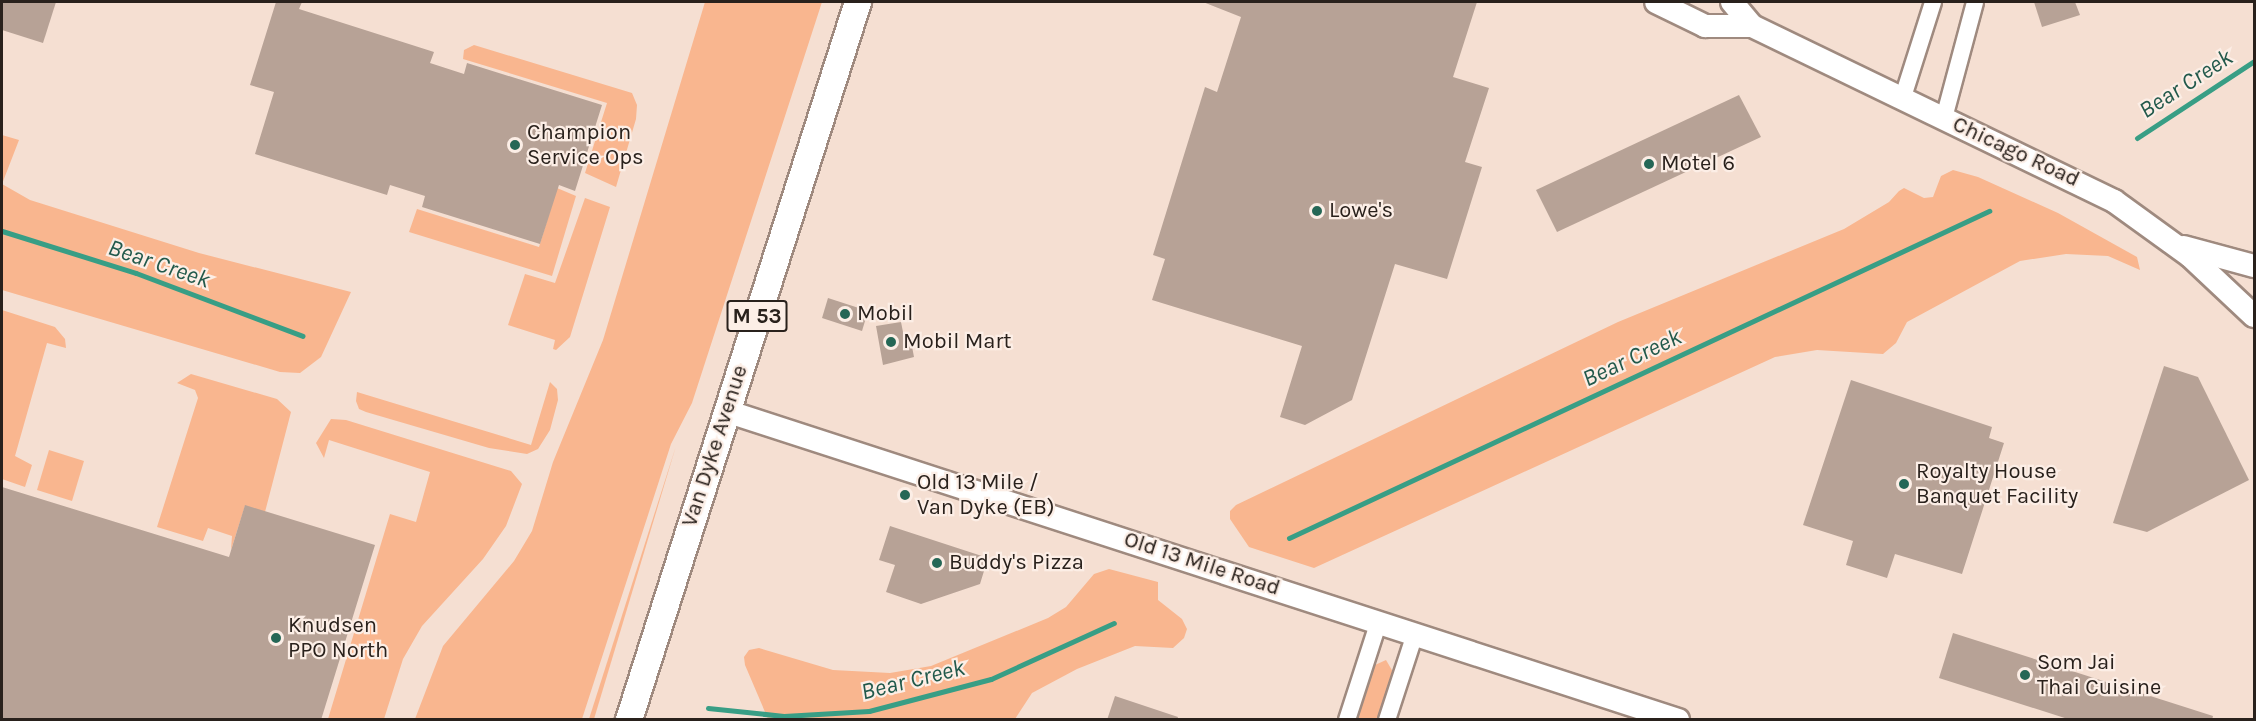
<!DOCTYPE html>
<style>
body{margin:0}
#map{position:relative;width:2256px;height:721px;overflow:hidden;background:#f5dfd2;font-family:Karla,sans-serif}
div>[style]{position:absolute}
.green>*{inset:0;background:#f9b68f}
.stream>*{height:5px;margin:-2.5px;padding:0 2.5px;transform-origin:2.5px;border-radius:2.5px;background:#389e85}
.building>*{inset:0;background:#b7a296}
.roads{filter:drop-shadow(2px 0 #9f8a7f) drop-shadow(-2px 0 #9f8a7f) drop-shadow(0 2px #9f8a7f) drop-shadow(0 -2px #9f8a7f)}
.street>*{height:16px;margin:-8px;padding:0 8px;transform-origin:8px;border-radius:8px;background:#fff}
.secondary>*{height:22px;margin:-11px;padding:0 11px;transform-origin:11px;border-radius:11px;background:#fff}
.primary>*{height:26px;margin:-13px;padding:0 13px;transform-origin:13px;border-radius:13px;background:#fff}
.dots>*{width:16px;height:16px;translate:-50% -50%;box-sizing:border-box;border:3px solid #fceee6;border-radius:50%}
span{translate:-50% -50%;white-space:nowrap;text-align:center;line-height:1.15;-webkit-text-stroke:4.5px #fceee6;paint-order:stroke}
.shield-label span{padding:2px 4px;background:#fceee6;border:2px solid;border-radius:4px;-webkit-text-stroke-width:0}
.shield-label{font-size:21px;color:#29211c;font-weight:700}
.poi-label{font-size:22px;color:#29211c}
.left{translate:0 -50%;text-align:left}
.street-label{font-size:22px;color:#29211c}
.water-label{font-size:24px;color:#22594b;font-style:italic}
.frame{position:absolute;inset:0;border:3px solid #29211c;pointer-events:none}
</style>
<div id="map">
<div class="green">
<div style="clip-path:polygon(705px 2px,822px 2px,692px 403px,671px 444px,582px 719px,415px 719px,443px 646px,514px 561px,532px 531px,553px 462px,603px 340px)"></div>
<div style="clip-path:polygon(474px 45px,632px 93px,637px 105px,636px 119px,616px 187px,585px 173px,607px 103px,463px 59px,464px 50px)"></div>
<div style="clip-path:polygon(2px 135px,19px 140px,2px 184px,30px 200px,199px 253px,351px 292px,321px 357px,300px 373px,280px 372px,2px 290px)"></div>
<div style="clip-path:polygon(1953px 170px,1978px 177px,2058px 213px,2137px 257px,2140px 270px,2108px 256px,2066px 254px,2020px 261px,1907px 322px,1896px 343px,1883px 354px,1817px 350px,1775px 357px,1314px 568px,1249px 547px,1230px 519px,1230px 511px,1236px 505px,1618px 322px,1844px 229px,1889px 202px,1899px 191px,1904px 188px,1924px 198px,1933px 197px,1941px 176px)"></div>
<div style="clip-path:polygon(557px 188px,576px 196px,552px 276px,409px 232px,417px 209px,539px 247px)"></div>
<div style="clip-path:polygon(585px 198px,610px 207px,570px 337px,556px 350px,553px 349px,555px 340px,508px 325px,525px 274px,555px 283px)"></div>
<div style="clip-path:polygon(2px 310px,55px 327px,65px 339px,66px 348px,47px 343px,15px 456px,32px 465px,25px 487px,2px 479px)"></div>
<div style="clip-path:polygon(191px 374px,277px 399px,291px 412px,265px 512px,245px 506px,231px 550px,232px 536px,208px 528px,203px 541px,157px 527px,198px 398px,195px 390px,177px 383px)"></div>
<div style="clip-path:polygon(550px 382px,557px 389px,558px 400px,550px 430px,538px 449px,527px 454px,489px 448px,366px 412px,359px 409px,356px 401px,357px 392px,531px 445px)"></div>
<div style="clip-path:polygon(331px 419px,346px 420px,511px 471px,522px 484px,506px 526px,483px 559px,422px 626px,403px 659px,384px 719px,328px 719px,390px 514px,416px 522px,430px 472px,329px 440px,324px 458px,316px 443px)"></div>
<div style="clip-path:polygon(676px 446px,594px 719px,589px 719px)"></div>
<div style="clip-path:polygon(49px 450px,84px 461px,72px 501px,37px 490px)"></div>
<div style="clip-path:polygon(1109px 569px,1158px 582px,1158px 600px,1182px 619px,1187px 629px,1184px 638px,1173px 648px,1135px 646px,1077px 669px,1032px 693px,1015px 719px,768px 719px,745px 665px,744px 657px,749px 650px,759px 648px,833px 670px,890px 673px,931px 666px,1048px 618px,1066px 607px,1094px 574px)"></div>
<div style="clip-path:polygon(1386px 660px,1393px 672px,1377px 719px,1358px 719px,1375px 665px)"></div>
</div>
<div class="stream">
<div style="left:2137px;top:138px;width:140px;rotate:-33.3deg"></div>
<div style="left:2px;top:231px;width:140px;rotate:17.4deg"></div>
<div style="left:136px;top:273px;width:178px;rotate:20.7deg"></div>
<div style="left:1289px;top:538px;width:773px;rotate:-25.04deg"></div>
<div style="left:708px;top:708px;width:76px;rotate:6deg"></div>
<div style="left:784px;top:716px;width:85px;rotate:-3.4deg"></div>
<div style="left:869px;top:711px;width:126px;rotate:-14.7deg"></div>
<div style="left:991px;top:679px;width:135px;rotate:-24.5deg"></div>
</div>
<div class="building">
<div style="clip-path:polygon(2px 2px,56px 2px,43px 43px,2px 30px)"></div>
<div style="clip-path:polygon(276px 2px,302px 2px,299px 9px,434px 52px,430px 63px,464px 74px,467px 63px,602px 105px,575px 191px,559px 185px,540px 244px,422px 207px,425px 196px,390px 185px,387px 195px,255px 154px,274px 92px,250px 85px)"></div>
<div style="clip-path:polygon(1203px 2px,1477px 2px,1453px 77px,1489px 88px,1465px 162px,1482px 167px,1447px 279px,1395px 264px,1352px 400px,1305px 425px,1280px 417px,1302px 346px,1152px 300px,1165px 259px,1153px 255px,1205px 87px,1217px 92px,1241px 17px)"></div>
<div style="clip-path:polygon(2034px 2px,2075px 2px,2080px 15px,2042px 27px)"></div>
<div style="clip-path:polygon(1739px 95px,1761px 137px,1557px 232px,1536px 190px)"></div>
<div style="clip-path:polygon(828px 298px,868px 311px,862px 331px,822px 318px)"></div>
<div style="clip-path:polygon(901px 322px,904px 337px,910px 336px,914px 357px,883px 365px,876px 326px)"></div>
<div style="clip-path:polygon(2164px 366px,2198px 377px,2249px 480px,2147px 532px,2113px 523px)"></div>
<div style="clip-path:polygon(1851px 380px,1992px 427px,1989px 438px,2004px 443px,1962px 574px,1895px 554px,1887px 578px,1846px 565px,1853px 541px,1803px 525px)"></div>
<div style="clip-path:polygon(2px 487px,229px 557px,245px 505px,375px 545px,321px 720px,2px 720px)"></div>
<div style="clip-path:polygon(890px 526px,988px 558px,980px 584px,921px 604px,886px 592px,895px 565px,879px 560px)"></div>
<div style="clip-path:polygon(1953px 633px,2213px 716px,2212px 720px,2071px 720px,1939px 678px)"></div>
<div style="clip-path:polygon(1115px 696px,1178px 717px,1177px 720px,1107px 720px)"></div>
</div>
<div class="roads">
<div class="street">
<div style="left:1902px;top:100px;width:103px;rotate:-72.4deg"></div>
<div style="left:1944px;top:118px;width:120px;rotate:-75deg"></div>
<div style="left:1347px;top:720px;width:104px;rotate:-72.1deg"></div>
<div style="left:1387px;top:720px;width:90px;rotate:-72deg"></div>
</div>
<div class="secondary">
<div style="left:1656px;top:2px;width:55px;rotate:26.1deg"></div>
<div style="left:1705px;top:26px;width:47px"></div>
<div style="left:1732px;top:2px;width:31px;rotate:50deg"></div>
<div style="left:1752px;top:26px;width:402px;rotate:25.8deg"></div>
<div style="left:2114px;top:201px;width:94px;rotate:35.9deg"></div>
<div style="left:2190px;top:256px;width:88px;rotate:43.2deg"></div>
<div style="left:2184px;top:247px;width:73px;rotate:15.2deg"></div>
<div style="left:726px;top:411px;width:1001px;rotate:17.98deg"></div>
</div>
<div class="primary">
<div style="left:629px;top:720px;width:754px;rotate:-72.31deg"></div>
</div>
</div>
<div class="dots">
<div style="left:515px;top:145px;background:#256756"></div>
<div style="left:1649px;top:164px;background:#256756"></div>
<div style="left:1317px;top:211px;background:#256756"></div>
<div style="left:845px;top:314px;background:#256756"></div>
<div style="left:891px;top:342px;background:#256756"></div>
<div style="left:1904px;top:484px;background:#256756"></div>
<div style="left:905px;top:495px;background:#256756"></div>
<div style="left:937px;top:563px;background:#256756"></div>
<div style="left:276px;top:638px;background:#256756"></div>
<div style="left:2025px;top:675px;background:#256756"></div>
</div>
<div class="shield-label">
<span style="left:757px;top:316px">M 53</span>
</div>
<div class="poi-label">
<span class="left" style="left:527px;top:145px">Champion<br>Service Ops</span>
<span class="left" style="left:1661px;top:164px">Motel 6</span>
<span class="left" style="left:1329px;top:211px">Lowe's</span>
<span class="left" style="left:857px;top:314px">Mobil</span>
<span class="left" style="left:903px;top:342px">Mobil Mart</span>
<span class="left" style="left:1916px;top:484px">Royalty House<br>Banquet Facility</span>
<span class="left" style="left:917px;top:495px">Old 13 Mile /<br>Van Dyke (EB)</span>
<span class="left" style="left:949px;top:563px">Buddy's Pizza</span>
<span class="left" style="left:288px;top:638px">Knudsen<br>PPO North</span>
<span class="left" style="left:2037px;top:675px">Som Jai<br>Thai Cuisine</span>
</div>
<div class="street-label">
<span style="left:2016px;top:152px;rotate:25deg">Chicago Road</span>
<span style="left:715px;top:446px;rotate:-72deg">Van Dyke Avenue</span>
<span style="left:1202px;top:564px;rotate:18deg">Old 13 Mile Road</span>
</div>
<div class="water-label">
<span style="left:2186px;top:84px;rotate:-33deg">Bear Creek</span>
<span style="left:159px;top:264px;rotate:19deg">Bear Creek</span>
<span style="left:1632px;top:358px;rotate:-25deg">Bear Creek</span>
<span style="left:913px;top:680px;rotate:-14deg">Bear Creek</span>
</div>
<div class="frame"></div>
</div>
